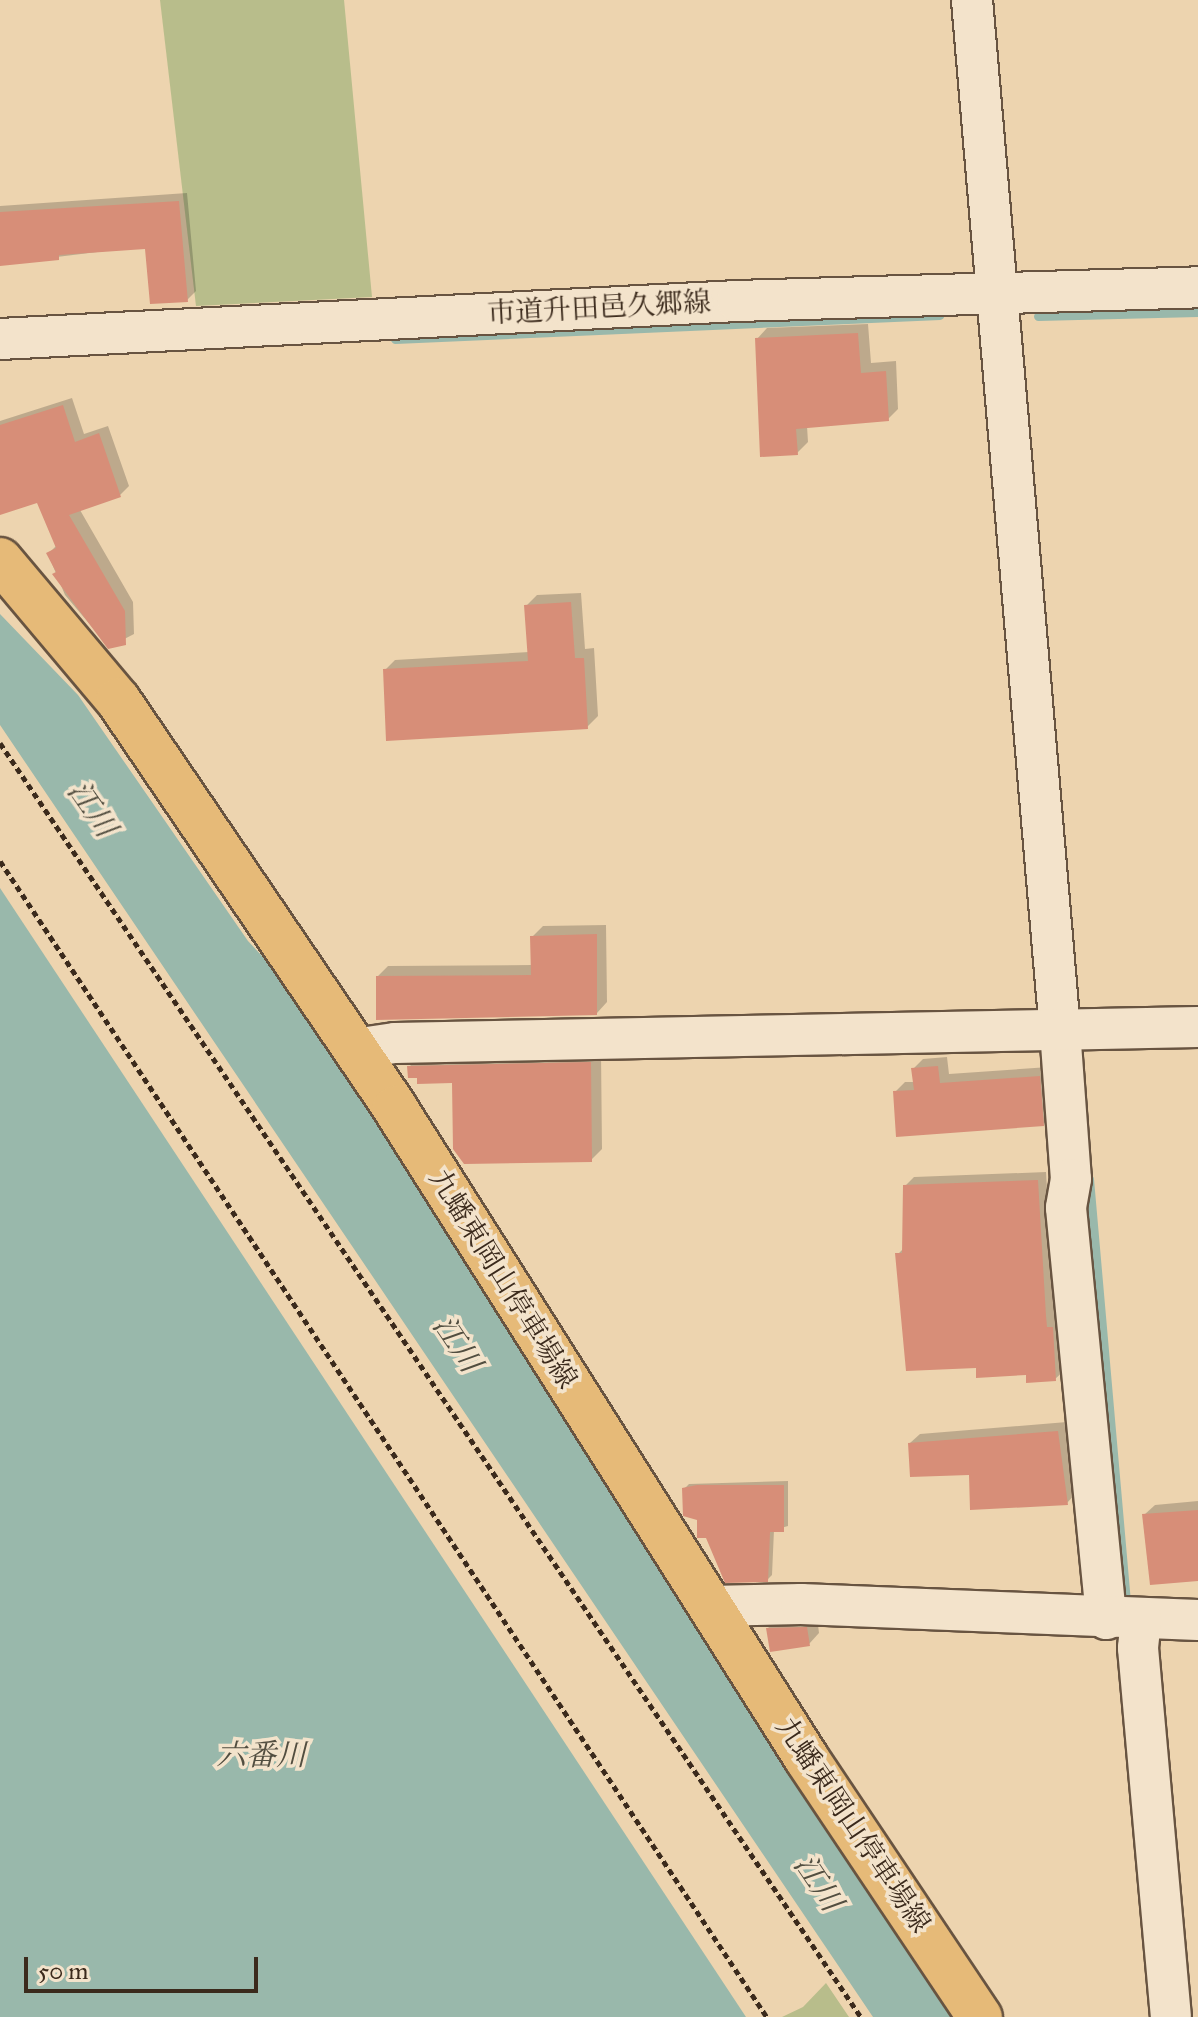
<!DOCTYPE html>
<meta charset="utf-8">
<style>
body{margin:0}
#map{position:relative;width:1198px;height:2017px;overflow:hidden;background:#edd4af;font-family:"IM FELL Great Primer","Noto Serif JP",serif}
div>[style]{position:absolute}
.green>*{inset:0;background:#b8bd8b}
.water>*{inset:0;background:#99b8ab}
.shadow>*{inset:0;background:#0003}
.stream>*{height:9px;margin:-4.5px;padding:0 4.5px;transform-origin:4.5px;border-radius:4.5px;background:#99b8ab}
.building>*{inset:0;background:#d78e78}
.path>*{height:5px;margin-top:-2.5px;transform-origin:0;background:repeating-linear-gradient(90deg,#3b2a1c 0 6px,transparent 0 10px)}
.roads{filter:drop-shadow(2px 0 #685441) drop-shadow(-2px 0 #685441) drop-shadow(0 2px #685441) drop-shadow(0 -2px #685441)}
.minor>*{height:40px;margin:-20px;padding:0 20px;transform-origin:20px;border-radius:20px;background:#f3e3cb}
.major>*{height:44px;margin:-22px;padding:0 22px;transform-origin:22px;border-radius:22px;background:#e6ba78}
span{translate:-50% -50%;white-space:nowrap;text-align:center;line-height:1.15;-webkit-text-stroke:7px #f3e3cb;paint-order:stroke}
.street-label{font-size:28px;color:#3b2a1c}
.water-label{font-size:30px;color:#524e40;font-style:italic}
.scale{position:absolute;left:24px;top:1957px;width:234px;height:36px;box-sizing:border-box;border:4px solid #3b2a1c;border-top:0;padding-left:10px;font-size:24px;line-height:28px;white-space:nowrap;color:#3b2a1c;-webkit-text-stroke:6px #f3e3cb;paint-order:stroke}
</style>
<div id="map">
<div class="green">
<div style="clip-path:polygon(160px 0,344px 0,372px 297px,196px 306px)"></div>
<div style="clip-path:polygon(826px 1983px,849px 2017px,782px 2017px,803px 2007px)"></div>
</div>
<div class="water">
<div style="clip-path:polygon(0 614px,78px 695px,248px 941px,280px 975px,692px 1609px,688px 1613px,956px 2017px,873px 2017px,0 725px)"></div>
<div style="clip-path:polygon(0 888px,746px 2017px,0 2017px)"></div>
</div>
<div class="shadow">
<div style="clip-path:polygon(187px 193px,196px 291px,187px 300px,146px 246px,0 264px,0 206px)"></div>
<div style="clip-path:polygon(868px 324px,871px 363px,896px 361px,898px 409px,888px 419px,807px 426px,808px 442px,797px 453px,757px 339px,767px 328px)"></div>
<div style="clip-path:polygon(72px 398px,84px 434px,108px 426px,129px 486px,120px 495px,80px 510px,133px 602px,134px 634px,109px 647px,65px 595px,48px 554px,57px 545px,38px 500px,0 513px,0 421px)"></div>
<div style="clip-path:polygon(581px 593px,585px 649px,594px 648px,598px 716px,587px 727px,385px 670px,395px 660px,529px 652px,526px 606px,537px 595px)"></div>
<div style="clip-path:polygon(606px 925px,607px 1002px,597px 1013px,378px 976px,388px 966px,533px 965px,532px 937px,543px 926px)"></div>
<div style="clip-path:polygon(601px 1052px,602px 1149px,591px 1160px,454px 1081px,419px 1076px,409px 1067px,420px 1056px)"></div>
<div style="clip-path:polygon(947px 1057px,949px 1074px,1049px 1067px,1053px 1115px,1043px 1124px,895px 1092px,905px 1082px,915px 1082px,913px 1069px,923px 1059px)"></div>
<div style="clip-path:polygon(1046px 1172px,1054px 1306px,1056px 1319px,1061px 1319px,1065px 1370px,1055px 1379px,978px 1366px,898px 1254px,904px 1248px,905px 1186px,914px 1177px)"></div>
<div style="clip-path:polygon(1067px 1422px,1076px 1493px,1067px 1503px,971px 1473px,910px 1443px,920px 1434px)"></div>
<div style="clip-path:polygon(788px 1481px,788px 1526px,774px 1530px,772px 1575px,767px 1580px,699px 1518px,684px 1489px,689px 1484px)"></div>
<div style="clip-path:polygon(1198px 1501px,1198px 1579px,1144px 1515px,1155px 1505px)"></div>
<div style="clip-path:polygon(817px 1617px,819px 1633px,809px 1644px,768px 1628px,779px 1618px)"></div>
</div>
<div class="stream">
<div style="left:1038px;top:316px;width:160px;rotate:-1.4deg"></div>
<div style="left:395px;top:339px;width:545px;rotate:-2.53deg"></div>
<div style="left:1089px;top:1179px;width:429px;rotate:85deg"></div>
</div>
<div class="building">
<div style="clip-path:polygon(179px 201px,188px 302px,150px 304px,145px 249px,59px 255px,59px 260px,0 266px,0 212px)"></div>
<div style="clip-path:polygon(858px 333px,861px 373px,886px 371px,889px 421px,796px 429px,798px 455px,760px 457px,755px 338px)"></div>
<div style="clip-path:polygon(63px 405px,75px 442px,99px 433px,121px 497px,69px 515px,125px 611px,126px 645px,108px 649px,52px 574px,56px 572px,46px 553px,56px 548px,37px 503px,0 515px,0 425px)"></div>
<div style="clip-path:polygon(571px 602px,575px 658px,584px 658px,588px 729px,386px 741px,383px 669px,528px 661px,524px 605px)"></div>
<div style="clip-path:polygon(597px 934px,597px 1015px,376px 1020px,376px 976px,531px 975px,530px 936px)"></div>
<div style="clip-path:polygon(591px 1062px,592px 1162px,464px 1164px,453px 1149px,452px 1083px,417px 1084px,417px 1078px,408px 1078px,407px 1066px)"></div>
<div style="clip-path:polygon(938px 1066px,940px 1083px,1040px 1076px,1044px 1126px,896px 1137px,893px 1091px,914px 1090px,911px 1068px)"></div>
<div style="clip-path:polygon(1038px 1180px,1046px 1316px,1047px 1327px,1053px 1327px,1056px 1381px,1026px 1383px,1026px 1375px,976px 1378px,976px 1368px,906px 1371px,895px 1253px,902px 1253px,903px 1185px)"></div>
<div style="clip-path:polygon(1058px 1431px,1068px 1505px,970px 1510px,969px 1475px,910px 1477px,908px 1443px)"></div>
<div style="clip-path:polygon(697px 1485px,784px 1485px,784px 1532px,770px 1532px,768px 1582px,725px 1583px,706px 1538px,697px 1538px,697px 1520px,683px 1516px,682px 1488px)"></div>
<div style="clip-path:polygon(1198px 1510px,1198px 1581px,1150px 1585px,1142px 1514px)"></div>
<div style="clip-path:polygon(807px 1627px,810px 1646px,770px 1652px,766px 1628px)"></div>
</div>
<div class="path">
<div style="left:0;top:743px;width:1538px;rotate:55.95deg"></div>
<div style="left:0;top:861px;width:1387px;rotate:56.44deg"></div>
</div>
<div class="roads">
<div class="minor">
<div style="left:972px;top:0;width:1034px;rotate:85.12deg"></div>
<div style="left:1060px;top:1030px;width:149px;rotate:85.8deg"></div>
<div style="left:1071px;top:1179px;width:29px;rotate:100deg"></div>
<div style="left:1066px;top:1208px;width:413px;rotate:84.4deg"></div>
<div style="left:0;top:339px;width:738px;rotate:-2.95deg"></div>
<div style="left:737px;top:301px;width:461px;rotate:-1.7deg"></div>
<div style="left:354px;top:1049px;width:41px;rotate:-8.3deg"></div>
<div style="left:395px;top:1043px;width:803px;rotate:-1.14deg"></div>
<div style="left:710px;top:1606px;width:91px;rotate:-1.3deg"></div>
<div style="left:801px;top:1604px;width:397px;rotate:2.3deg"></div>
<div style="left:1141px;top:1619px;width:29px;rotate:96deg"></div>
<div style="left:1138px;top:1648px;width:370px;rotate:84.9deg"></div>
</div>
<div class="major">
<div style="left:0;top:560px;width:183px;rotate:49.9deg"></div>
<div style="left:118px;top:700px;width:493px;rotate:55.8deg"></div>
<div style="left:395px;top:1108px;width:770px;rotate:57.67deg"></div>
<div style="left:807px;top:1759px;width:311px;rotate:56.2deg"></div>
</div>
</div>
<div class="street-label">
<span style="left:599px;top:308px;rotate:-3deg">市道升田邑久郷線</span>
<span style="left:503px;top:1279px;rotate:58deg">九蟠東岡山停車場線</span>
<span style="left:853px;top:1825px;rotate:56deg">九蟠東岡山停車場線</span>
</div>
<div class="water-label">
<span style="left:92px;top:809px;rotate:55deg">江川</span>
<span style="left:457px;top:1344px;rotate:56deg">江川</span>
<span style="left:261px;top:1755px">六番川</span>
<span style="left:818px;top:1883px;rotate:56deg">江川</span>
</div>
<div class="scale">50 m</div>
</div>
